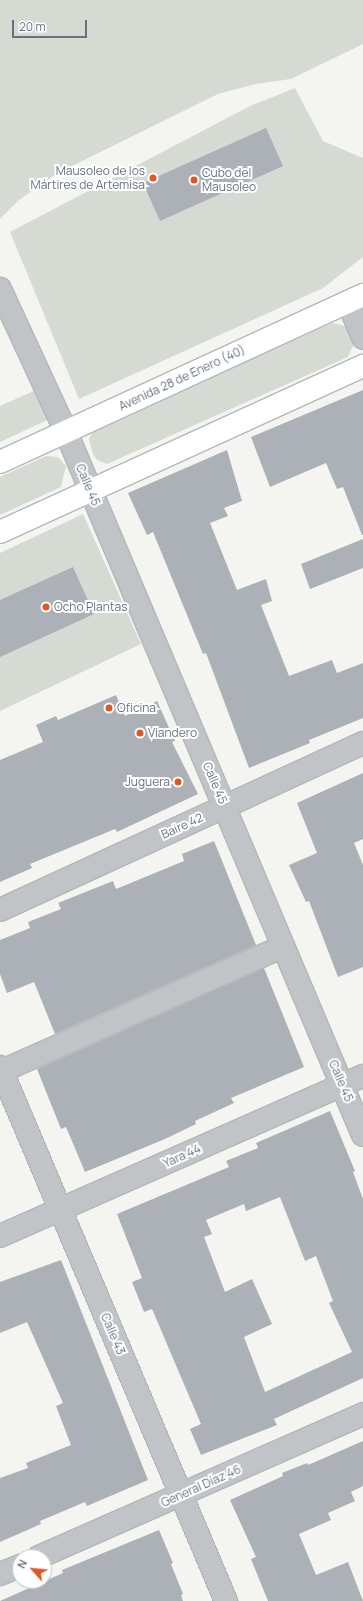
<!DOCTYPE html>
<meta charset="utf-8">
<style>
body{margin:0}
#map{position:relative;width:363px;height:1601px;overflow:hidden;background:#f4f5f0;font-family:Manrope,sans-serif}
div>[style]{position:absolute}
.green>*{inset:0;background:#d5dbd2}
.building>*{inset:0;background:#abb1b6}
.roads{filter:drop-shadow(1px 0 #b3b7bb) drop-shadow(-1px 0 #b3b7bb) drop-shadow(0 1px #b3b7bb) drop-shadow(0 -1px #b3b7bb)}
.minor>*{height:22px;margin:-11px;padding:0 11px;transform-origin:11px;border-radius:11px;background:#c0c4c7}
.major>*{height:22px;margin:-11px;padding:0 11px;transform-origin:11px;border-radius:11px;background:#fff}
.dots>*{width:11px;height:11px;translate:-50% -50%;box-sizing:border-box;border:2px solid #fff;border-radius:50%}
span{translate:-50% -50%;white-space:nowrap;text-align:center;line-height:1.15;-webkit-text-stroke:4px #fff;paint-order:stroke}
.poi-label{font-size:12px;color:#647381}
.right{translate:-100% -50%;text-align:right}
.left{translate:0 -50%;text-align:left}
.street-label{font-size:12px;color:#647381}
.north{position:absolute;left:12px;top:1549px;width:40px;height:40px;box-sizing:border-box;background:#fff;border:1px solid #c1c7cd;border-radius:50%;rotate:297deg;font-size:11px;font-weight:700;line-height:16px;text-align:center;color:#647381}
.north::after{content:'';display:block;margin:auto;width:14px;height:18px;background:#e15624;clip-path:polygon(50% 0,100% 100%,50% 72%,0 100%)}
.scale{position:absolute;left:12px;top:20px;width:75px;height:18px;box-sizing:border-box;border:2px solid #647381;border-top:0;padding-left:5px;font-size:12px;line-height:14px;white-space:nowrap;color:#647381;-webkit-text-stroke:3px #fff;paint-order:stroke}
</style>
<div id="map">
<div class="green">
<div style="clip-path:polygon(0 0,363px 0,363px 44px,291px 79px,256px 84px,218px 94px,56px 174px,19px 200px,0 219px)"></div>
<div style="clip-path:polygon(295px 88px,323px 141px,363px 158px,363px 257px,323px 288px,79px 399px,10px 232px,250px 106px)"></div>
<div style="clip-path:polygon(332px 323px,345px 326px,353px 334px,353px 346px,348px 357px,107px 464px,97px 460px,93px 454px,89px 439px,93px 431px)"></div>
<div style="clip-path:polygon(45px 386px,58px 415px,0 442px,0 406px)"></div>
<div style="clip-path:polygon(46px 456px,58px 457px,66px 466px,61px 487px,0 515px,0 477px)"></div>
<div style="clip-path:polygon(83px 514px,141px 644px,0 711px,0 553px)"></div>
</div>
<div class="building">
<div style="clip-path:polygon(266px 128px,283px 166px,160px 221px,143px 183px)"></div>
<div style="clip-path:polygon(363px 390px,363px 535px,362px 535px,343px 487px,337px 489px,326px 463px,270px 487px,251px 437px)"></div>
<div style="clip-path:polygon(227px 450px,242px 501px,224px 508px,228px 516px,210px 523px,237px 590px,266px 579px,272px 601px,261px 605px,289px 676px,332px 660px,337px 673px,363px 663px,363px 718px,309px 740px,310px 743px,249px 768px,206px 653px,203px 654px,153px 532px,147px 535px,128px 493px)"></div>
<div style="clip-path:polygon(363px 539px,363px 568px,310px 589px,301px 564px)"></div>
<div style="clip-path:polygon(73px 567px,94px 614px,0 657px,0 600px)"></div>
<div style="clip-path:polygon(116px 695px,125px 716px,157px 701px,175px 741px,172px 742px,198px 794px,117px 832px,115px 829px,30px 864px,32px 868px,0 882px,0 760px,43px 742px,36px 725px,56px 716px,58px 720px)"></div>
<div style="clip-path:polygon(363px 773px,363px 839px,354px 843px,363px 865px,363px 967px,338px 977px,309px 901px,306px 902px,289px 865px,317px 853px,297px 803px)"></div>
<div style="clip-path:polygon(214px 841px,256px 945px,55px 1034px,34px 982px,7px 993px,0 974px,0 940px,30px 928px,28px 922px,61px 909px,58px 903px,113px 881px,116px 889px,184px 861px,182px 854px)"></div>
<div style="clip-path:polygon(264px 968px,304px 1067px,231px 1098px,234px 1103px,195px 1121px,196px 1124px,165px 1139px,85px 1172px,66px 1127px,61px 1129px,37px 1069px)"></div>
<div style="clip-path:polygon(evenodd,330px 1111px,355px 1171px,353px 1172px,363px 1199px,363px 1378px,274px 1419px,277px 1425px,201px 1455px,190px 1429px,201px 1424px,152px 1309px,144px 1312px,132px 1282px,142px 1278px,117px 1214px,229px 1167px,226px 1161px,258px 1148px,256px 1143px,330px 1111px,280px 1197px,305px 1261px,316px 1256px,333px 1301px,329px 1303px,352px 1352px,265px 1392px,244px 1337px,272px 1324px,252px 1279px,225px 1292px,204px 1237px,212px 1234px,206px 1220px,244px 1204px,246px 1211px,280px 1197px)"></div>
<div style="clip-path:polygon(61px 1260px,148px 1480px,87px 1506px,85px 1502px,40px 1521px,41px 1524px,0 1542px,0 1478px,28px 1468px,26px 1463px,71px 1445px,56px 1406px,63px 1403px,27px 1322px,0 1333px,0 1282px)"></div>
<div style="clip-path:polygon(363px 1441px,363px 1486px,351px 1492px,355px 1501px,328px 1513px,331px 1520px,299px 1534px,316px 1575px,348px 1562px,363px 1601px,268px 1601px,251px 1559px,256px 1557px,230px 1500px,283px 1476px,282px 1473px,307px 1463px,308px 1465px)"></div>
<div style="clip-path:polygon(159px 1530px,173px 1563px,171px 1564px,183px 1594px,181px 1595px,183px 1601px,0 1601px,63px 1573px,62px 1570px)"></div>
</div>
<div class="roads">
<div class="minor">
<div style="left:0;top:289px;width:157px;rotate:65.2deg"></div>
<div style="left:66px;top:432px;width:763px;rotate:67.1deg"></div>
<div style="left:348px;top:302px;width:39px;rotate:67deg"></div>
<div style="left:0;top:910px;width:400px;rotate:-24.7deg"></div>
<div style="left:0;top:1067px;width:580px;rotate:67.06deg"></div>
<div style="left:2px;top:1071px;width:308px;rotate:-23.9deg"></div>
<div style="left:0;top:1236px;width:397px;rotate:-23.8deg"></div>
<div style="left:39px;top:1557px;width:354px;rotate:-23.8deg"></div>
<div style="left:0;top:1574px;width:22px;rotate:-22deg"></div>
</div>
<div class="major">
<div style="left:0;top:462px;width:400px;rotate:-24.7deg"></div>
<div style="left:0;top:532px;width:399px;rotate:-24.6deg"></div>
</div>
</div>
<div class="dots">
<div style="left:153px;top:178px;background:#e15624"></div>
<div style="left:194px;top:180px;background:#e15624"></div>
<div style="left:46px;top:607px;background:#e15624"></div>
<div style="left:109px;top:708px;background:#e15624"></div>
<div style="left:140px;top:733px;background:#e15624"></div>
<div style="left:178px;top:782px;background:#e15624"></div>
</div>
<div class="poi-label">
<span class="right" style="left:145px;top:178px">Mausoleo de los<br>Mártires de Artemisa</span>
<span class="left" style="left:202px;top:180px">Cubo del<br>Mausoleo</span>
<span class="left" style="left:54px;top:607px">Ocho Plantas</span>
<span class="left" style="left:117px;top:708px">Oficina</span>
<span class="left" style="left:148px;top:733px">Viandero</span>
<span class="right" style="left:170px;top:782px">Juguera</span>
</div>
<div class="street-label">
<span style="left:182px;top:378px;rotate:-25deg">Avenida 28 de Enero (40)</span>
<span style="left:88px;top:485px;rotate:67deg">Calle 45</span>
<span style="left:215px;top:783px;rotate:67deg">Calle 45</span>
<span style="left:182px;top:826px;rotate:-25deg">Baire 42</span>
<span style="left:341px;top:1081px;rotate:67deg">Calle 45</span>
<span style="left:182px;top:1156px;rotate:-24deg">Yara 44</span>
<span style="left:113px;top:1334px;rotate:67deg">Calle 43</span>
<span style="left:201px;top:1486px;rotate:-24deg">General Díaz 46</span>
</div>
<div class="north">N</div>
<div class="scale">20 m</div>
</div>
